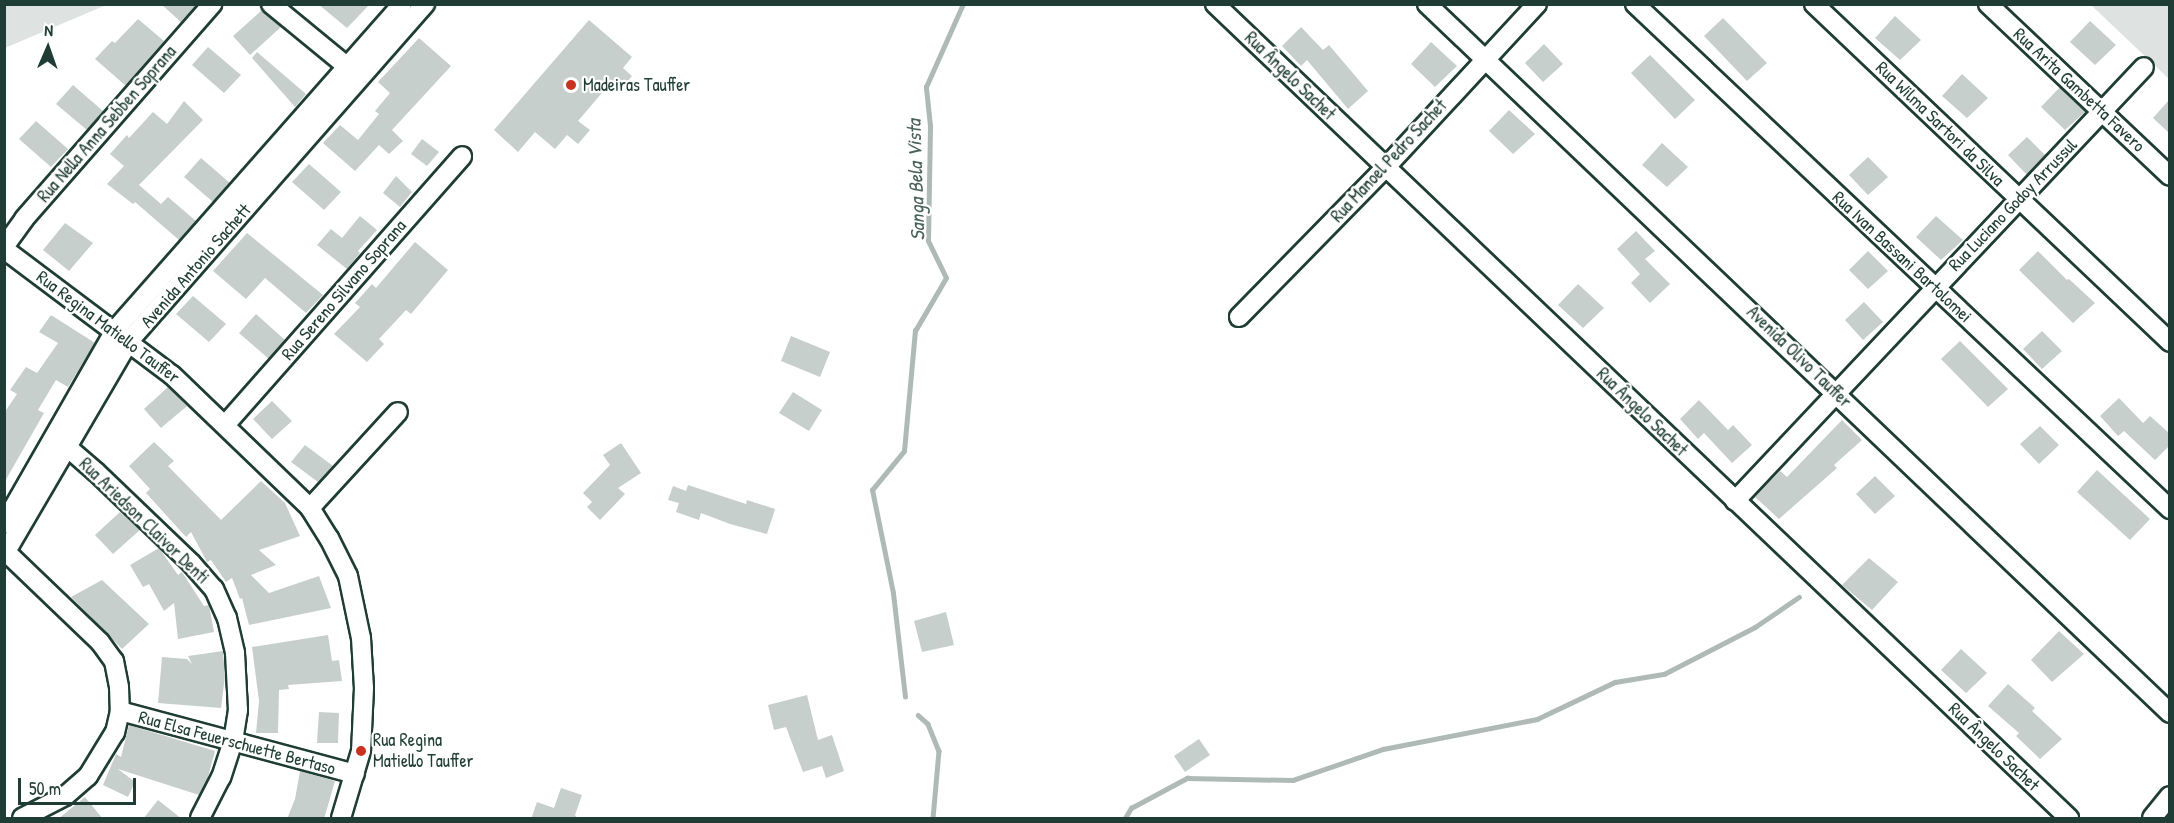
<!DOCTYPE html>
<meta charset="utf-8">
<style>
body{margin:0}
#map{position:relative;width:2174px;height:823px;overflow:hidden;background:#fff;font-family:"Patrick Hand",sans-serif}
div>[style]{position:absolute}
.green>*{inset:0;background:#dee3e2}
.stream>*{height:4.5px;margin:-2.25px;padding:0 2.25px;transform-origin:2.25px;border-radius:2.25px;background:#afbab7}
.building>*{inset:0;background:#c7cfcc}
.roads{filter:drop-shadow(2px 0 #1f3d34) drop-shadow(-2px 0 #1f3d34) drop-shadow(0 2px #1f3d34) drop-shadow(0 -2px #1f3d34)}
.minor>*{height:18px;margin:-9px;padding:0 9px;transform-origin:9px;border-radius:9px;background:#fff}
.dots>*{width:16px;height:16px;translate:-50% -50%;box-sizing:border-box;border:3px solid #fff;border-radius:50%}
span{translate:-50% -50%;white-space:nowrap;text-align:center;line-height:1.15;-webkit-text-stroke:4.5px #fff;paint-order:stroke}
.street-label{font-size:18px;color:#1f3d34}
.poi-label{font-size:18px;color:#1f3d34}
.left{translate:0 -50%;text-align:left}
.water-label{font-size:20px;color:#4a625b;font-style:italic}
.frame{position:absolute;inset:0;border:6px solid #1f3d34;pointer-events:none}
.north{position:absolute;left:18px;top:18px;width:60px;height:60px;-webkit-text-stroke:4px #fff;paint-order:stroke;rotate:2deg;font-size:16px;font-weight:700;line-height:24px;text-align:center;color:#1f3d34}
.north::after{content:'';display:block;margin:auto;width:21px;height:27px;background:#1f3d34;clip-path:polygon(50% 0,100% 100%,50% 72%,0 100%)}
.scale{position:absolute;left:18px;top:778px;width:118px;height:27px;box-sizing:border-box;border:3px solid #1f3d34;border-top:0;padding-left:8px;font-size:18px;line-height:21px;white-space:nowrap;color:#1f3d34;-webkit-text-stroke:4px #fff;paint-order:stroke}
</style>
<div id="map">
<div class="green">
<div style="clip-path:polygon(5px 4px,106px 4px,106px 5px,5px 48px)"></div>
<div style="clip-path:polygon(2091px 5px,2169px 5px,2169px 79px)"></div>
</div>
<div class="stream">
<div style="left:905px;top:697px;width:105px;rotate:-96.6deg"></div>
<div style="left:893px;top:593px;width:105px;rotate:-101.5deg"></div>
<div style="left:872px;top:490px;width:50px;rotate:-50.6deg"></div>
<div style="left:904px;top:451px;width:121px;rotate:-84.8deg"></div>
<div style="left:915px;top:331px;width:61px;rotate:-59.7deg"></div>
<div style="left:946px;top:278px;width:41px;rotate:-115.9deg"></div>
<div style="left:928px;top:241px;width:115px;rotate:-89deg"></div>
<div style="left:930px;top:126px;width:39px;rotate:-96deg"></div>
<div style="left:926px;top:87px;width:91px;rotate:-66deg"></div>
<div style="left:918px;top:715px;width:13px;rotate:42deg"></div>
<div style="left:928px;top:724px;width:29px;rotate:68deg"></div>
<div style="left:939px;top:751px;width:67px;rotate:95.1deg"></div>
<div style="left:1125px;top:818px;width:12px;rotate:-59deg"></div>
<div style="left:1131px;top:808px;width:64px;rotate:-28.2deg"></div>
<div style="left:1187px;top:778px;width:106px;rotate:1.1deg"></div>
<div style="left:1293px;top:780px;width:95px;rotate:-19deg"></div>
<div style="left:1383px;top:749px;width:157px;rotate:-11deg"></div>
<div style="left:1537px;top:719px;width:86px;rotate:-25.4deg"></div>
<div style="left:1615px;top:682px;width:50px;rotate:-9.3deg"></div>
<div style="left:1664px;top:674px;width:102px;rotate:-27.3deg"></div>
<div style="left:1755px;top:627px;width:53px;rotate:-34.3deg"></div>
</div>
<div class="building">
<div style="clip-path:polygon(161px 4px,197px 4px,181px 22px)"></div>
<div style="clip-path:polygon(318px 4px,370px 4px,347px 28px)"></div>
<div style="clip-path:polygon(262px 10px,281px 27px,250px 55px,233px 36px)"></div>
<div style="clip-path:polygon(1895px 16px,1921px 40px,1900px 60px,1875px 38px)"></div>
<div style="clip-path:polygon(1723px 18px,1767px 63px,1747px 81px,1704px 36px)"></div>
<div style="clip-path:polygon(138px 19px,164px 41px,126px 86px,95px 59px,112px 41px,115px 43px)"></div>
<div style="clip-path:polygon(589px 20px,632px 57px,623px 68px,632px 76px,621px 89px,612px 81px,578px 121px,590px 130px,578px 144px,567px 135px,555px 149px,535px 132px,518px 152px,494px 130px)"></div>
<div style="clip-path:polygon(2090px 21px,2116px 45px,2095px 65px,2070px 42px)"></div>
<div style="clip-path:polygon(1301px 27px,1323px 50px,1329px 45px,1368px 91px,1348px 109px,1307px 60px,1301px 66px,1282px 46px)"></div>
<div style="clip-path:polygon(419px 38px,451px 66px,392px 130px,403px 141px,389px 154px,379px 145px,355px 171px,323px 143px,340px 125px,358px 140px,379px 114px,375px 111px,390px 93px,378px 82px)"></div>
<div style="clip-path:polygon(1431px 42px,1457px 66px,1435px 87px,1411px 64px)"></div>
<div style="clip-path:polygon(1544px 44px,1563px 64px,1543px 82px,1525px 63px)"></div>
<div style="clip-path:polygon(208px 47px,241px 75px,224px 93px,192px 65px)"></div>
<div style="clip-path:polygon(257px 52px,306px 94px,295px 107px,252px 58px)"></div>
<div style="clip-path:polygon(1650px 55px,1695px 100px,1675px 119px,1631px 73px)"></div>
<div style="clip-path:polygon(1962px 74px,1988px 98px,1967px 118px,1942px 96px)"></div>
<div style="clip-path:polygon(73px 85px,103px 111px,87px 130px,56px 104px)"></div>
<div style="clip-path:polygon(2060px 87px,2085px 112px,2065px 130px,2041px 107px)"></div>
<div style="clip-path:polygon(2169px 100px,2169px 133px,2153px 118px)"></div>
<div style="clip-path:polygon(184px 101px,203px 120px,139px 185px,161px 204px,168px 197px,196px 221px,179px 240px,135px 202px,133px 204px,107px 184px,124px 166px,110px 154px,127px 135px,129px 138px,153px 112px,167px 124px)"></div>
<div style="clip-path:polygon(1509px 110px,1535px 134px,1513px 154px,1489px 131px)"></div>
<div style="clip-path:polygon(36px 121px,68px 149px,51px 167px,19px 139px)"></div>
<div style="clip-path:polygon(2027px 137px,2045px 155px,2027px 175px,2008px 155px)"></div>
<div style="clip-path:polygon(422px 139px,439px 152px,427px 166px,411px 154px)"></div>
<div style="clip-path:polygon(1662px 143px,1688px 167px,1667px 187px,1642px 165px)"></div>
<div style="clip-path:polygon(1868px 157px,1888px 177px,1868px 195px,1849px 175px)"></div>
<div style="clip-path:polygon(201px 158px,230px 183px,213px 202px,184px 177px)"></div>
<div style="clip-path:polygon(309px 164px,341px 192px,324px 210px,292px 182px)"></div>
<div style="clip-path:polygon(396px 176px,412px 192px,400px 207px,383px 193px)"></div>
<div style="clip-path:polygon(360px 216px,377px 230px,358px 251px,360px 253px,347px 269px,317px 245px,331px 229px,342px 238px)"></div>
<div style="clip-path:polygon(1936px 216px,1963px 240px,1941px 260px,1916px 237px)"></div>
<div style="clip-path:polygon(65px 223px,93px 243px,69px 271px,43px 250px)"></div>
<div style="clip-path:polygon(1636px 231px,1655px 251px,1645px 259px,1670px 284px,1650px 303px,1631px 283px,1640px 274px,1617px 249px)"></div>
<div style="clip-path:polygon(247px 233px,323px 295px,306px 313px,265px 278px,246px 299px,213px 271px)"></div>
<div style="clip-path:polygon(415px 242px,448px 270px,411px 314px,406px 310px,379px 339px,384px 344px,367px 362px,334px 334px,360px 307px,355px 303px,372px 284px,376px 288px)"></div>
<div style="clip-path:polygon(1868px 251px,1888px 271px,1868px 289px,1849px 270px)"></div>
<div style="clip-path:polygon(2038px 251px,2067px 280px,2069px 279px,2095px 303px,2073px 323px,2019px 270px)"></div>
<div style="clip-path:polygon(1578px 284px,1604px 308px,1583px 328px,1558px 305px)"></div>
<div style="clip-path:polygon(193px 296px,226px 324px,209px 342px,176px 314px)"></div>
<div style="clip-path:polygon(1864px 302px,1883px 322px,1863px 340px,1845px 320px)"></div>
<div style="clip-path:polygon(256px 314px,285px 340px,269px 359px,239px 333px)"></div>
<div style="clip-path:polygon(51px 315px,95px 343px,68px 387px,56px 380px,38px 410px,44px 413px,4px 483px,4px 413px,17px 394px,10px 390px,26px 367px,37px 373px,58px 343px,39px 332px)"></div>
<div style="clip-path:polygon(2042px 331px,2062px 351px,2042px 369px,2023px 349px)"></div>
<div style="clip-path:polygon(791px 336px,830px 352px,820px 377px,781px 361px)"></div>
<div style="clip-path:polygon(1960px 341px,2008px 389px,1988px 407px,1941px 359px)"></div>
<div style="clip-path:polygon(168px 387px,187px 406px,161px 428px,144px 409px)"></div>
<div style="clip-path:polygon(793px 392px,822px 410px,809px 431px,779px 413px)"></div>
<div style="clip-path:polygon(2119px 398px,2143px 423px,2150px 416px,2169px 433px,2169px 446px,2155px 460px,2124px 431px,2118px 436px,2100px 416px)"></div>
<div style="clip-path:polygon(1699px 400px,1728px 430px,1733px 425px,1752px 445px,1732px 463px,1704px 433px,1698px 439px,1680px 419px)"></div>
<div style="clip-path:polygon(272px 401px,292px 421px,272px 439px,253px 419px)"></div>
<div style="clip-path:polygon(1842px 420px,1862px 440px,1834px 465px,1837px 468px,1779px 519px,1755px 497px,1780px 471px,1787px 477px)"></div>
<div style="clip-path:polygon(2040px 426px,2059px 445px,2039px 464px,2020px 444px)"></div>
<div style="clip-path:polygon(154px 442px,174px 461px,168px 466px,221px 520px,261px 481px,285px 503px,300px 536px,259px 550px,276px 565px,251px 575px,269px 593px,319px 576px,331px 608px,249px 625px,242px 598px,240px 599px,232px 578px,226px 582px,211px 560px,207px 562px,191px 532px,186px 537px,146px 493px,150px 489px,129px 466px)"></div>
<div style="clip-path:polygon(621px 443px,641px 473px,618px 488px,625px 494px,600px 520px,587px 507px,592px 502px,583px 493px,610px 465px,603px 455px)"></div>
<div style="clip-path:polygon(305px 445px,333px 466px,318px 482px,291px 462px)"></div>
<div style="clip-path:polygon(2097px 470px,2150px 519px,2130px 540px,2077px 492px)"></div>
<div style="clip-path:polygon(1875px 476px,1895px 496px,1875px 514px,1856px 494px)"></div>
<div style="clip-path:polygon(688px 485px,746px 504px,747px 500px,775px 509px,767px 534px,730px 524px,701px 513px,699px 520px,676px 512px,679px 503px,668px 500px,673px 486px,686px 491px)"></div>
<div style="clip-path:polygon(120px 512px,140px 530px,113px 554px,95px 535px)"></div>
<div style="clip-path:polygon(159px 548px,178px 575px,182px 572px,204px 606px,209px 605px,214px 632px,178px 639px,174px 603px,164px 611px,149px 584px,143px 587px,130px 565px)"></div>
<div style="clip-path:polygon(1869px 558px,1898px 582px,1872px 610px,1842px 585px)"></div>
<div style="clip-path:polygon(102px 580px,149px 624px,122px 649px,71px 597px)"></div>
<div style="clip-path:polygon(946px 612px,954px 645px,922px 652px,914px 621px)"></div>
<div style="clip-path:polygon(2059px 631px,2084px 654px,2052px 682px,2031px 660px)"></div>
<div style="clip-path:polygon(328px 635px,332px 661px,339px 660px,342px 681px,288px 685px,289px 689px,279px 690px,278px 733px,256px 733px,259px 701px,252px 647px)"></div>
<div style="clip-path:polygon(1961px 649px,1987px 673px,1966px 693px,1941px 670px)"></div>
<div style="clip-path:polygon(223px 651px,225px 676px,221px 708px,158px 703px,162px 657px,187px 659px,192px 664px,188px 656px)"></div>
<div style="clip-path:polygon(2008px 684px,2035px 708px,2032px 711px,2062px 739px,2040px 759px,2016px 736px,2019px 733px,1988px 706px)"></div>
<div style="clip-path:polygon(807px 695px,818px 740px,832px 735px,844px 771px,826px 778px,822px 766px,803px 772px,786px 727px,774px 730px,768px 705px)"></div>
<div style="clip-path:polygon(319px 712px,339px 713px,338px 743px,317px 743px)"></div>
<div style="clip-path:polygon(129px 725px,215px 751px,207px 781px,199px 795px,118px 769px,135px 782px,128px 797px,103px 785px,116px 754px,121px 757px)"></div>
<div style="clip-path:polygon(1199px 739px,1210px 755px,1185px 772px,1174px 756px)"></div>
<div style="clip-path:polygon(300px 771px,335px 781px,324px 819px,287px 819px,295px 799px)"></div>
<div style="clip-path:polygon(561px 788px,582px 795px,575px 815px,578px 819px,531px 819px,537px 802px,554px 808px)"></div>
<div style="clip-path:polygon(85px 797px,103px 819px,58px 819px)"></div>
<div style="clip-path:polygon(158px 800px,182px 819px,143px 819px)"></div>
</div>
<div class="roads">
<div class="minor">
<div style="left:271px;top:4px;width:109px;rotate:39.4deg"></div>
<div style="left:1215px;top:4px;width:1180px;rotate:43.63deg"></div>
<div style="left:1427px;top:4px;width:1027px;rotate:43.66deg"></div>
<div style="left:1635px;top:4px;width:736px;rotate:43.35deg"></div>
<div style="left:1814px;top:4px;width:491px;rotate:43.5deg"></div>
<div style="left:1988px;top:4px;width:250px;rotate:43.4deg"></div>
<div style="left:4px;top:247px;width:34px;rotate:-54deg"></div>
<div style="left:24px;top:219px;width:286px;rotate:-48.8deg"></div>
<div style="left:4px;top:249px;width:210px;rotate:36.9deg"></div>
<div style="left:172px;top:375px;width:192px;rotate:43.9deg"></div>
<div style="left:310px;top:508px;width:36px;rotate:58deg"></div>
<div style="left:329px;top:538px;width:42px;rotate:63.4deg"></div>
<div style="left:348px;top:576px;width:63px;rotate:78.2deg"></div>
<div style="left:361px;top:638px;width:50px;rotate:86.6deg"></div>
<div style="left:364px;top:688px;width:63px;rotate:92.7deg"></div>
<div style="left:361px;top:751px;width:70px;rotate:106.6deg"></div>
<div style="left:1239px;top:317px;width:210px;rotate:-45.6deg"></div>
<div style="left:1386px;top:167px;width:222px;rotate:-47.2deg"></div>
<div style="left:226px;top:424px;width:357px;rotate:-48.6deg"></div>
<div style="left:59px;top:440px;width:49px;rotate:40.9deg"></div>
<div style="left:96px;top:472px;width:132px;rotate:43.8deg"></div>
<div style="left:191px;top:563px;width:35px;rotate:49deg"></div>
<div style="left:214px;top:589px;width:32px;rotate:66deg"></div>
<div style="left:227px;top:618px;width:36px;rotate:77deg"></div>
<div style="left:235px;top:653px;width:57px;rotate:87deg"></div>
<div style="left:238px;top:710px;width:31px;rotate:99deg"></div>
<div style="left:233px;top:741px;width:38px;rotate:108deg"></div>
<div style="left:221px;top:777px;width:46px;rotate:117.1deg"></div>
<div style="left:1735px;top:501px;width:596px;rotate:-46.7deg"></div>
<div style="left:310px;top:508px;width:130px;rotate:-47.5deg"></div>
<div style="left:4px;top:524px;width:224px;rotate:-60.2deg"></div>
<div style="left:115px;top:330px;width:434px;rotate:-48.6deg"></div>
<div style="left:4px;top:550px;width:133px;rotate:43.8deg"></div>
<div style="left:100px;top:642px;width:24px;rotate:54deg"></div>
<div style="left:114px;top:661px;width:26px;rotate:79deg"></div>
<div style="left:119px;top:687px;width:24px;rotate:88deg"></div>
<div style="left:120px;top:711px;width:22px;rotate:103deg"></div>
<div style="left:115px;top:732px;width:52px;rotate:121.5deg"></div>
<div style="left:88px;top:776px;width:30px;rotate:139deg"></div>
<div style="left:65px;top:796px;width:48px;rotate:152.9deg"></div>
<div style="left:4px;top:555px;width:248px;rotate:-59.7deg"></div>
<div style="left:129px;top:341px;width:449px;rotate:-48.7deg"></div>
<div style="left:120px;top:711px;width:243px;rotate:15deg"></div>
<div style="left:2152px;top:818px;width:28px;rotate:-51deg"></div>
</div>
</div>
<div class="dots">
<div style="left:571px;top:85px;background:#c8321e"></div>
<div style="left:361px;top:751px;background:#c8321e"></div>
</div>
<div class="street-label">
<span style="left:1290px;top:76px;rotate:44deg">Rua Ângelo Sachet</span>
<span style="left:2079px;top:90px;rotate:43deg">Rua Arita Gambetta Favero</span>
<span style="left:107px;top:124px;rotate:-49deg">Rua Nella Anna Sebben Soprana</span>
<span style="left:1940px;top:124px;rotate:44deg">Rua Wilma Sartori da Silva</span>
<span style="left:1389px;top:161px;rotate:-47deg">Rua Manoel Pedro Sachet</span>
<span style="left:2013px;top:205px;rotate:-46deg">Rua Luciano Godoy Arrussul</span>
<span style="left:1902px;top:257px;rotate:43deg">Rua Ivan Bassani Bartolomei</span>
<span style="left:196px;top:266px;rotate:-49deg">Avenida Antonio Sachett</span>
<span style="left:344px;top:290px;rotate:-49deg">Rua Sereno Silvano Soprana</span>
<span style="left:108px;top:327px;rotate:37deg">Rua Regina Matiello Tauffer</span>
<span style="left:1799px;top:357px;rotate:44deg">Avenida Olivo Tauffer</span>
<span style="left:1642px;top:412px;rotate:44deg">Rua Ângelo Sachet</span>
<span style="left:144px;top:521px;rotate:44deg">Rua Ariedson Claivor Denti</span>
<span style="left:237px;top:743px;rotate:15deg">Rua Elsa Feuerschuette Bertaso</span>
<span style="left:1994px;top:747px;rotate:44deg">Rua Ângelo Sachet</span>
</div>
<div class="poi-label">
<span class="left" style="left:583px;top:85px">Madeiras Tauffer</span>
<span class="left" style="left:373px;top:751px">Rua Regina<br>Matiello Tauffer</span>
</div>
<div class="water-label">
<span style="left:915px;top:180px;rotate:-92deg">Sanga Bela Vista</span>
</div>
<div class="frame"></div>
<div class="north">N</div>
<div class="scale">50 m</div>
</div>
